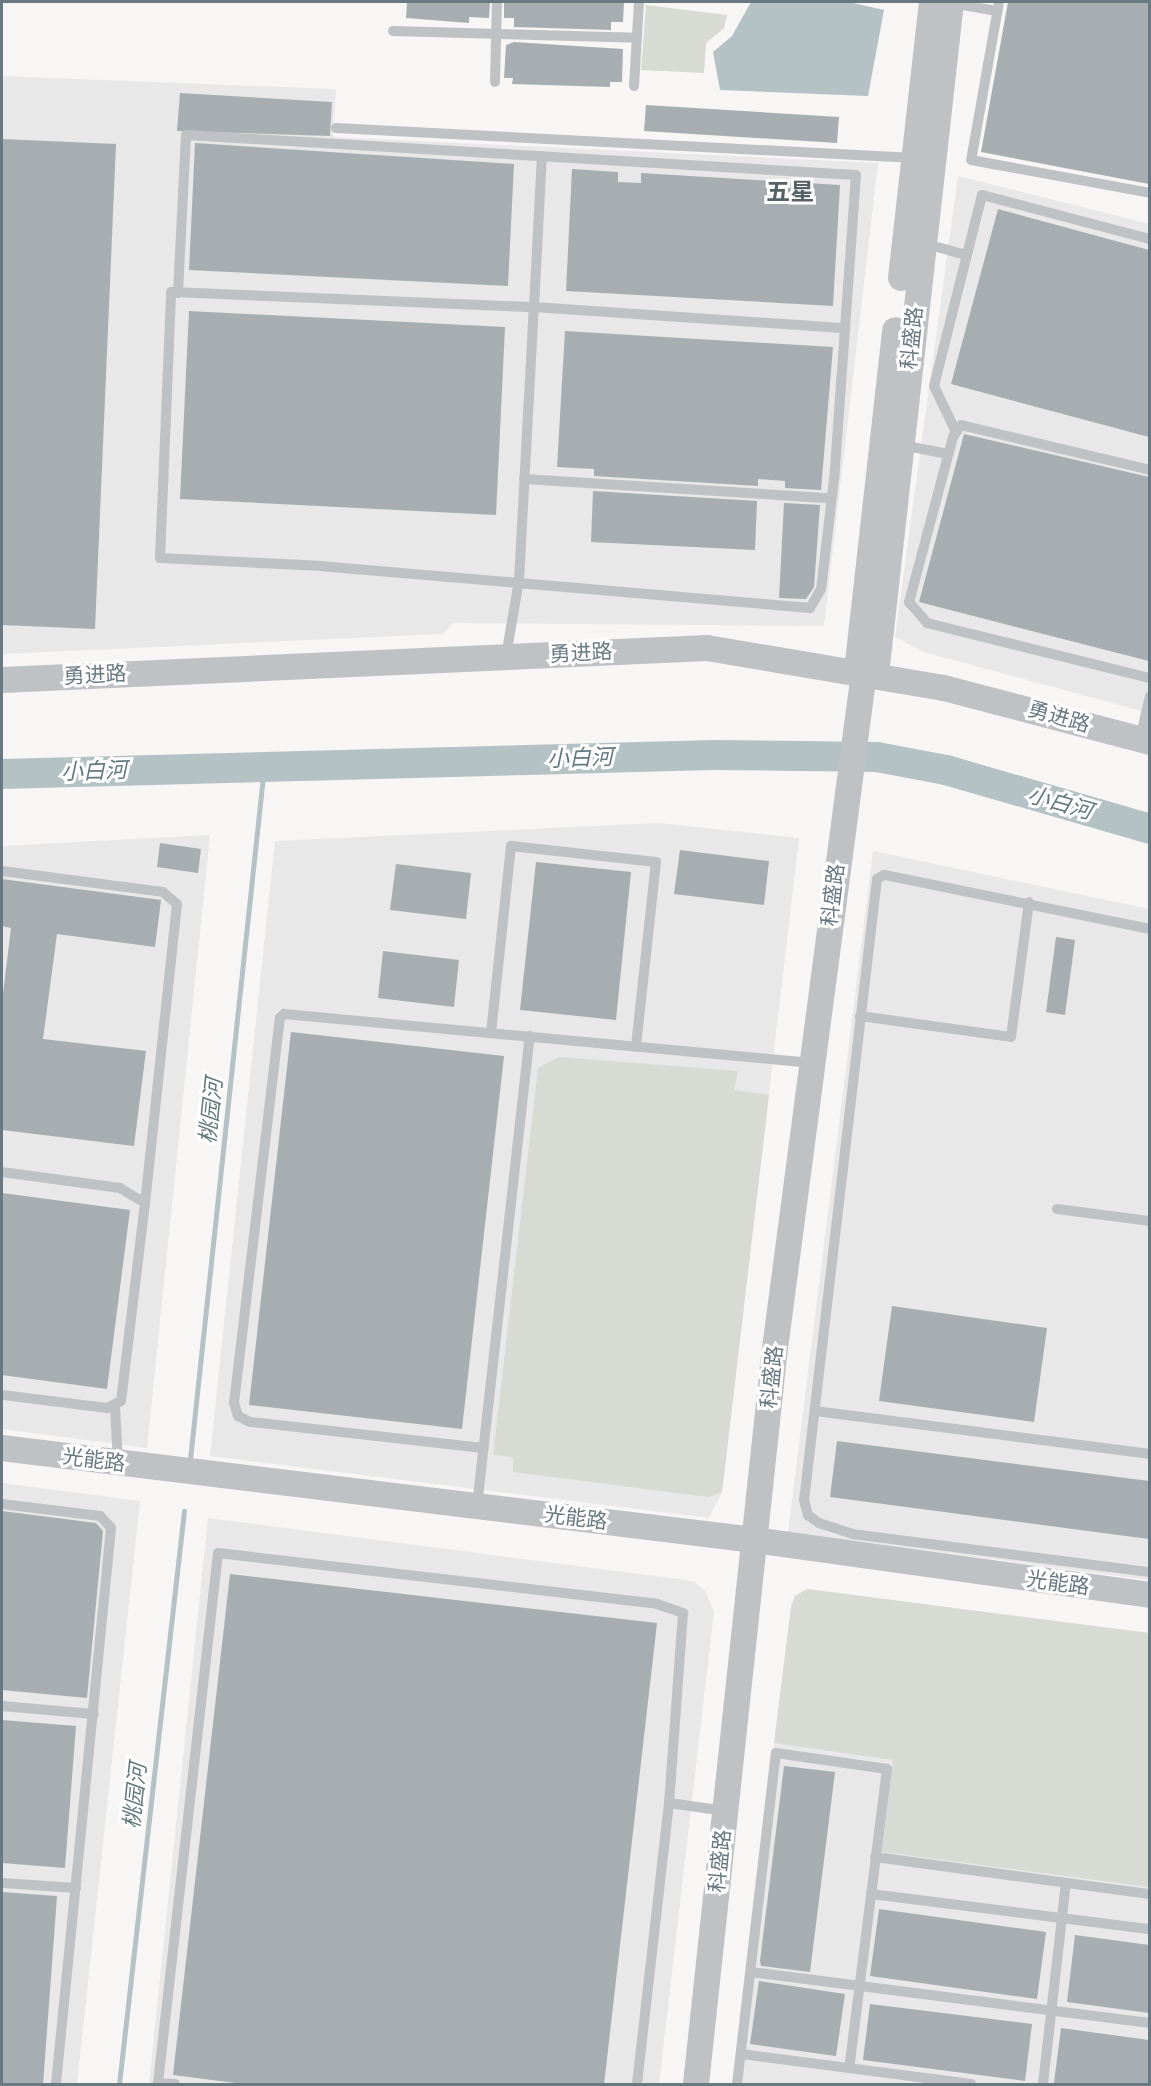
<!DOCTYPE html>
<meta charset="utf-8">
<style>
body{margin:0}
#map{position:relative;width:1151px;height:2086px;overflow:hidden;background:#f7f6f4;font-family:Jost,"Noto Sans SC",sans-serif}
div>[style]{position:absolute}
.built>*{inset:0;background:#e7e8e7}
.green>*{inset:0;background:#d7dbd3}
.water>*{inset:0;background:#b5c2c5}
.stream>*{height:5px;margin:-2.5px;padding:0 2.5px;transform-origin:2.5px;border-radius:2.5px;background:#b5c2c5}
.river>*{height:30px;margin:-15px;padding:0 15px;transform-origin:15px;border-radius:15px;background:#b5c2c5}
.building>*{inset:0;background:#a6aeb2}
.service>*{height:10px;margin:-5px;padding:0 5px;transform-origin:5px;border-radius:5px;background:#bec2c5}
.tertiary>*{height:26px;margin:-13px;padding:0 13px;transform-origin:13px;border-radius:13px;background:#bec2c5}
span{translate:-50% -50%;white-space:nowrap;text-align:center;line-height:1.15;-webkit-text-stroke:6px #fff;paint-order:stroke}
.street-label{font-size:21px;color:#687982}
.water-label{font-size:22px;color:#647a7f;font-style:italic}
.quarter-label{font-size:24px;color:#566268;font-weight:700}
.frame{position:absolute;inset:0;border:3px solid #687982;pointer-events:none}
</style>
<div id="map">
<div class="built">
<div style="clip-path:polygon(2px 76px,336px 89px,333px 137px,878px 163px,824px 626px,453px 623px,443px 634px,2px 654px)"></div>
<div style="clip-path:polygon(958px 176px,1149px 224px,1149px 713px,924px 652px,895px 637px)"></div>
<div style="clip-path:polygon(659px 823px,799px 838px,722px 1492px,709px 1518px,210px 1456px,275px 841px)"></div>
<div style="clip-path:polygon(210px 835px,147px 1448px,2px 1429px,2px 846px)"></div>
<div style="clip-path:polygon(873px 851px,1149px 909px,1149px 1580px,788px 1532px)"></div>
<div style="clip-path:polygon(2px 1483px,140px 1501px,77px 2084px,2px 2084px)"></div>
<div style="clip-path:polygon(208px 1518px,693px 1581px,705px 1591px,714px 1611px,659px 2084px,149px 2084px)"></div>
<div style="clip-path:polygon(807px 1589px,1149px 1633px,1149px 2084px,733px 2084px,791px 1607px,795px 1596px)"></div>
</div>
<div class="green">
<div style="clip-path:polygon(646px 5px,727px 15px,724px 28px,706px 43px,704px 73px,641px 70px)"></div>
<div style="clip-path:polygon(559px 1057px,738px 1071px,734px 1090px,769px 1095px,722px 1492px,708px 1497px,513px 1472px,513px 1457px,493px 1455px,538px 1068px)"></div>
<div style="clip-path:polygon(807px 1589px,1149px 1633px,1149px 1887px,882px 1852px,893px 1760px,774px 1743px,791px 1607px,795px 1596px)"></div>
</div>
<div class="water">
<div style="clip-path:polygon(751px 2px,849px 2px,884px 10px,868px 96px,720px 90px,713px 52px,732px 36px)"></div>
</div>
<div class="stream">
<div style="left:190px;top:1459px;width:696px;rotate:-83.9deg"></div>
<div style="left:119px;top:2084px;width:577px;rotate:-83.53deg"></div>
</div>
<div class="river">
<div style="left:2px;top:774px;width:711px;rotate:-1.53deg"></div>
<div style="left:713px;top:755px;width:164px;rotate:0.7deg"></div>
<div style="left:877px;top:757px;width:70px;rotate:10.7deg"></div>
<div style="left:946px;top:770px;width:212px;rotate:16.1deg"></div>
</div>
<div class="building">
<div style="clip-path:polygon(407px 2px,490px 2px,489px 18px,469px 17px,469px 23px,406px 18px)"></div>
<div style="clip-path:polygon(504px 2px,624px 2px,623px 22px,611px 22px,611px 30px,514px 27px,514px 18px,504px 18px)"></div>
<div style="clip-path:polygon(1008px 2px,1149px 2px,1149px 184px,981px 152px)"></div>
<div style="clip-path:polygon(514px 42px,623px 49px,622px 82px,610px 82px,610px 87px,512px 84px,513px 78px,504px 78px,506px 45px)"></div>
<div style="clip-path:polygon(180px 93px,332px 102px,330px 136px,177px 131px)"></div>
<div style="clip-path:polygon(646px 105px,839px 117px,837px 143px,644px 131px)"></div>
<div style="clip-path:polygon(2px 139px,116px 144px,95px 629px,2px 625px)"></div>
<div style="clip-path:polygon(195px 143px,514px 164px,508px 286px,189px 270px)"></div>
<div style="clip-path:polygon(572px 169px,618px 172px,618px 182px,641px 183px,641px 173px,840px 185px,833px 306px,566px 291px)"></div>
<div style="clip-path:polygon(998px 209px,1149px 250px,1149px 437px,951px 384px)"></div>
<div style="clip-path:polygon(189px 311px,505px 327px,496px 515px,180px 499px)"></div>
<div style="clip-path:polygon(565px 331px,833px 347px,821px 490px,785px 488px,785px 481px,758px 479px,758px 486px,594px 476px,594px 469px,557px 467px)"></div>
<div style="clip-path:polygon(964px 434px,1149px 477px,1149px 661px,919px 602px)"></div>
<div style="clip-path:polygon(593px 491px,757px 501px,755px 550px,591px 542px)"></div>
<div style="clip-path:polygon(784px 503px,820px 505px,814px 587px,806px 599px,779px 598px)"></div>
<div style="clip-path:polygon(160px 843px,201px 849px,198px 873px,157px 867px)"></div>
<div style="clip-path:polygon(680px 850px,769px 861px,764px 905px,674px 894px)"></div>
<div style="clip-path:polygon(536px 862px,631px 872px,616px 1020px,520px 1010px)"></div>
<div style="clip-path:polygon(396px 864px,471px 873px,466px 919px,390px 910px)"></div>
<div style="clip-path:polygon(2px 879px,161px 900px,155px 947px,57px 934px,43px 1039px,146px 1051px,134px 1146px,2px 1130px,2px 1002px,11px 928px,2px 926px)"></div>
<div style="clip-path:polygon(1056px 937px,1075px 940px,1065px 1015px,1046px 1012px)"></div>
<div style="clip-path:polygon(383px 951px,459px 960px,454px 1007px,378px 998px)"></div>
<div style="clip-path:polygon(291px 1032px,504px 1056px,462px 1429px,249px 1405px)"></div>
<div style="clip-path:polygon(2px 1193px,130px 1210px,107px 1389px,2px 1375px)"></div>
<div style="clip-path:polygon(892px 1306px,1047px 1328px,1034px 1422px,879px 1401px)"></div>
<div style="clip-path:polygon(837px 1441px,1149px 1481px,1149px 1539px,830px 1497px)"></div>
<div style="clip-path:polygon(2px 1511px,96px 1523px,103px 1531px,87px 1698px,2px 1690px)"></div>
<div style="clip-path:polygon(230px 1574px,657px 1623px,604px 2085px,251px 2085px,173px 2075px)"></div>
<div style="clip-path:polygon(2px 1720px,76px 1726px,65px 1868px,2px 1863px)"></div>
<div style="clip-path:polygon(784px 1766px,835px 1772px,810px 1972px,761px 1966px,760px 1961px)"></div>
<div style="clip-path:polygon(2px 1892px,57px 1896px,43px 2085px,2px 2085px)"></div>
<div style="clip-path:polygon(879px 1909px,1046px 1932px,1037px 1999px,870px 1976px)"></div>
<div style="clip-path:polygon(1075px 1935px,1149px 1945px,1149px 2013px,1067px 2002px)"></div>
<div style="clip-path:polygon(759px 1981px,845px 1994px,836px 2056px,750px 2044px)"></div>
<div style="clip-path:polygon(870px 2004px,1032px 2024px,1025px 2081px,863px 2060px)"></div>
<div style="clip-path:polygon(1061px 2028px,1149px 2040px,1149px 2085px,1054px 2083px)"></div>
</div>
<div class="service">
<div style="left:999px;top:2px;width:160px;rotate:100deg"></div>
<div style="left:971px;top:160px;width:182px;rotate:10.4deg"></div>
<div style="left:951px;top:3px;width:47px;rotate:9.9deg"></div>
<div style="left:393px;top:31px;width:244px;rotate:1.6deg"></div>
<div style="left:495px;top:82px;width:80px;rotate:-88.6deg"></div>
<div style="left:634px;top:86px;width:84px;rotate:-86.6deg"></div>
<div style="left:336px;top:128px;width:579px;rotate:2.97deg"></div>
<div style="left:923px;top:243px;width:45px;rotate:15.6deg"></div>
<div style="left:178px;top:293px;width:158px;rotate:-87.1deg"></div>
<div style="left:186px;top:135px;width:671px;rotate:3.42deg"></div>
<div style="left:856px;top:175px;width:305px;rotate:94.1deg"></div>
<div style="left:834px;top:479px;width:111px;rotate:96.7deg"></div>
<div style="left:821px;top:589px;width:22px;rotate:120deg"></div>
<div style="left:810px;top:608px;width:489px;rotate:-175.1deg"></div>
<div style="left:323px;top:566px;width:163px;rotate:-177.2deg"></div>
<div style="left:160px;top:558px;width:266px;rotate:-87.6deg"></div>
<div style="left:171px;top:292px;width:363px;rotate:2.4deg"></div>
<div style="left:534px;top:307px;width:151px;rotate:-87deg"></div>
<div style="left:955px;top:430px;width:49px;rotate:-115.5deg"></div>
<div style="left:934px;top:386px;width:197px;rotate:-75.9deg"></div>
<div style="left:982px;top:195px;width:174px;rotate:14.7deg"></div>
<div style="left:901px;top:445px;width:48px;rotate:10.8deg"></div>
<div style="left:1150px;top:470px;width:194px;rotate:-166.6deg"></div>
<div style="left:961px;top:425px;width:14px;rotate:124deg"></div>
<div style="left:953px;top:437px;width:171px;rotate:104.9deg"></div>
<div style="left:909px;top:602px;width:28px;rotate:49deg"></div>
<div style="left:927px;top:623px;width:230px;rotate:13.9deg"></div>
<div style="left:524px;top:479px;width:306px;rotate:3.6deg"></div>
<div style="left:506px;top:656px;width:76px;rotate:-80.2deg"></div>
<div style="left:519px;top:581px;width:274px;rotate:-86.9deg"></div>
<div style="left:534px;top:307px;width:312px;rotate:3.9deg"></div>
<div style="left:1140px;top:739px;width:44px;rotate:-76.9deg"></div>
<div style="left:2px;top:871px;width:162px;rotate:7.4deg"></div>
<div style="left:163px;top:892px;width:18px;rotate:41deg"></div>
<div style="left:177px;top:904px;width:301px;rotate:96.1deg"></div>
<div style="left:1150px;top:929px;width:271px;rotate:-168.5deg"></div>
<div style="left:884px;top:875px;width:8px;rotate:150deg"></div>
<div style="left:877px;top:879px;width:625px;rotate:96.7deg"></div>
<div style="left:804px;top:1500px;width:16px;rotate:75deg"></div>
<div style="left:808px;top:1515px;width:14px;rotate:36deg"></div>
<div style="left:819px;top:1523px;width:35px;rotate:18deg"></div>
<div style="left:852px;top:1534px;width:300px;rotate:7.3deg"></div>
<div style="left:860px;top:1016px;width:152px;rotate:7.9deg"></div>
<div style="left:1011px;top:1037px;width:136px;rotate:-82.4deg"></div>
<div style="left:491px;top:1033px;width:188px;rotate:-83.9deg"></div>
<div style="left:511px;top:846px;width:146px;rotate:6.3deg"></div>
<div style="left:656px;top:862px;width:186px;rotate:96.2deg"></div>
<div style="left:2px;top:1172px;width:119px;rotate:7.7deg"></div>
<div style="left:120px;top:1188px;width:29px;rotate:31deg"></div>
<div style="left:145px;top:1203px;width:199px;rotate:96.9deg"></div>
<div style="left:121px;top:1401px;width:16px;rotate:153deg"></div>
<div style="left:107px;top:1408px;width:106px;rotate:-172.9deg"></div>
<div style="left:1057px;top:1209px;width:94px;rotate:7.4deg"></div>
<div style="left:115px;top:1407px;width:56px;rotate:86.9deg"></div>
<div style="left:815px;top:1411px;width:338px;rotate:7.3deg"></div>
<div style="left:483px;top:1448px;width:234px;rotate:-173.6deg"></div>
<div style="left:250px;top:1422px;width:13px;rotate:-153deg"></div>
<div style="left:238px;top:1416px;width:14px;rotate:-107deg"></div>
<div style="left:234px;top:1403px;width:388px;rotate:-83.2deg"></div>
<div style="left:280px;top:1018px;width:6px;rotate:-45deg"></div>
<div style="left:284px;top:1014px;width:530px;rotate:5.3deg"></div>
<div style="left:2px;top:1504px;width:99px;rotate:7deg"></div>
<div style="left:100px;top:1516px;width:16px;rotate:47deg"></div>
<div style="left:111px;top:1528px;width:559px;rotate:95.65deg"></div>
<div style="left:477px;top:1506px;width:473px;rotate:-83.6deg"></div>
<div style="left:2px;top:1706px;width:92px;rotate:5deg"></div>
<div style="left:669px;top:1803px;width:57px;rotate:8.1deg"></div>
<div style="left:875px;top:1857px;width:277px;rotate:7.7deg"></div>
<div style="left:2px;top:1883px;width:74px;rotate:3.9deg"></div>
<div style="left:871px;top:1894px;width:281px;rotate:7.2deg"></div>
<div style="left:751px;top:1972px;width:402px;rotate:7.3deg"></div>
<div style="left:741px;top:2054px;width:232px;rotate:7.4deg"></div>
<div style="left:175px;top:2084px;width:17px;rotate:-177deg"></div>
<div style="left:158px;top:2083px;width:533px;rotate:-83.54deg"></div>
<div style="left:218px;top:1553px;width:442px;rotate:6.6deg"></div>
<div style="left:657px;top:1604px;width:28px;rotate:19deg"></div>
<div style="left:683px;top:1613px;width:191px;rotate:94.2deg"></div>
<div style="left:669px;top:1803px;width:283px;rotate:96.5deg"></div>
<div style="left:737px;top:2084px;width:333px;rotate:-83.3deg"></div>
<div style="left:776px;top:1753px;width:112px;rotate:8.2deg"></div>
<div style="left:887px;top:1769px;width:301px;rotate:97.2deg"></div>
<div style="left:1043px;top:2084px;width:202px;rotate:-83.5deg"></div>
</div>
<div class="tertiary">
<div style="left:901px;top:278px;width:278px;rotate:-83.6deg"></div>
<div style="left:857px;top:671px;width:343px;rotate:-83.6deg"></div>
<div style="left:876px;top:675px;width:677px;rotate:-83.64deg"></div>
<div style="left:2px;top:680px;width:706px;rotate:-2.6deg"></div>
<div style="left:707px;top:648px;width:240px;rotate:9.6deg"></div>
<div style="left:944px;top:688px;width:213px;rotate:14.7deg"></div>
<div style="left:2px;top:1448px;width:758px;rotate:6.97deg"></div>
<div style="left:754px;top:1540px;width:400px;rotate:7.9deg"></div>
<div style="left:696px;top:2084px;width:732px;rotate:-83.88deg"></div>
<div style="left:774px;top:1356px;width:690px;rotate:-82.5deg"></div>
</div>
<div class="street-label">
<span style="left:912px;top:338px;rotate:-84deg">科盛路</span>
<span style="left:581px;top:653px;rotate:-3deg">勇进路</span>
<span style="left:95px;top:675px;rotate:-3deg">勇进路</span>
<span style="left:1059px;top:717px;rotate:16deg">勇进路</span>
<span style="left:833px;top:895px;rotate:-83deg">科盛路</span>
<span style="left:772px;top:1377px;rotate:-84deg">科盛路</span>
<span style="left:94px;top:1460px;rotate:7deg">光能路</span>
<span style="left:576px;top:1518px;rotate:7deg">光能路</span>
<span style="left:1058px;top:1583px;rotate:8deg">光能路</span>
<span style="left:720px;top:1861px;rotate:-84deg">科盛路</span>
</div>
<div class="water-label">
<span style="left:580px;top:758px;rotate:-2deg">小白河</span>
<span style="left:94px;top:771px;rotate:-2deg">小白河</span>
<span style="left:1060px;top:803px;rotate:16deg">小白河</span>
<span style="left:211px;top:1111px;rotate:-84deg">桃园河</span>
<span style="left:135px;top:1796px;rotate:-84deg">桃园河</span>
</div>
<div class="quarter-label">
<span style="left:790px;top:192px">五星</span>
</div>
<div class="frame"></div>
</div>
